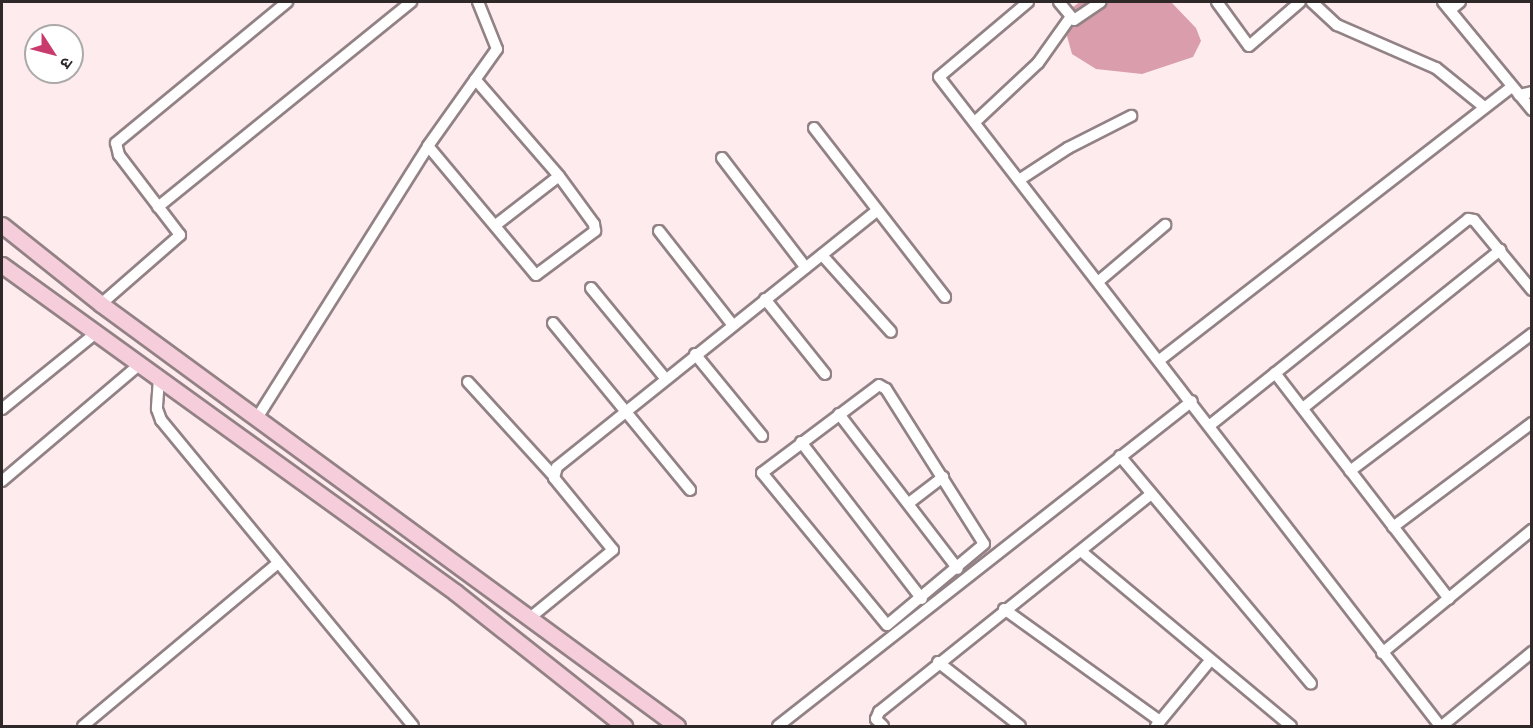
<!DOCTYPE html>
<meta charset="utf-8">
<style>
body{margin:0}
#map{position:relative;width:1533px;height:728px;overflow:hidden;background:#fdebee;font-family:Barlow,"Noto Sans Devanagari",sans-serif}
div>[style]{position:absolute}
.water>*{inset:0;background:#da9dab}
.roads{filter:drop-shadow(2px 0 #928285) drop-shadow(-2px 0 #928285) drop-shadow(0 2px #928285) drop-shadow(0 -2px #928285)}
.street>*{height:10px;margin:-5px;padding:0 5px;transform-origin:5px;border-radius:5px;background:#fff}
.secondary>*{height:15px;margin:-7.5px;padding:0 7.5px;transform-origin:7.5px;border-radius:7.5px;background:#f6cdda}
span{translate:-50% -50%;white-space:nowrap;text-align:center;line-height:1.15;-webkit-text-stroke:6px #fff;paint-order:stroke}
.frame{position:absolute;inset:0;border:3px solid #2f2829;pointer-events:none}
.north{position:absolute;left:24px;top:24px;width:60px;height:60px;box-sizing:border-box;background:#fff;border:2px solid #aca9a9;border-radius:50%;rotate:126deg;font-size:16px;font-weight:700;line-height:24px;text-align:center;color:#2f2829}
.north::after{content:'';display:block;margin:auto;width:21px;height:27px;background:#c83b6c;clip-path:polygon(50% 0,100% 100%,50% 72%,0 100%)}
</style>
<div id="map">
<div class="water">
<div style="clip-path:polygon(1080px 2px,1171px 2px,1196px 28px,1201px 41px,1193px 57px,1142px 74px,1096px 69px,1072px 54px,1067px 36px,1073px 7px)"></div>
</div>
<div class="roads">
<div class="street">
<div style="left:1028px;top:2px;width:116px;rotate:139.9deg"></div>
<div style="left:939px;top:77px;width:820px;rotate:52.33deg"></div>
<div style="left:1059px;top:2px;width:23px;rotate:50deg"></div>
<div style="left:1074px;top:20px;width:32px;rotate:-34deg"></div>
<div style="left:1217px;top:2px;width:54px;rotate:54deg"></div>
<div style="left:1249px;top:46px;width:67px;rotate:-40.8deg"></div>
<div style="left:1312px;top:2px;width:34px;rotate:43deg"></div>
<div style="left:1337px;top:25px;width:108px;rotate:23.5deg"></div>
<div style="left:1436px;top:68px;width:60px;rotate:39deg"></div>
<div style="left:1443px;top:2px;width:140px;rotate:50.5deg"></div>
<div style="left:1450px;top:10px;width:13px;rotate:-39deg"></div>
<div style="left:1519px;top:95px;width:13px;rotate:-13deg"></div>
<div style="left:976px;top:121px;width:85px;rotate:-43.1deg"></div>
<div style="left:1038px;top:63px;width:55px;rotate:-54.6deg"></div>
<div style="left:814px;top:128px;width:214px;rotate:52.2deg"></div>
<div style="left:428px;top:146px;width:168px;rotate:50.1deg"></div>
<div style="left:536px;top:275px;width:74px;rotate:-36.7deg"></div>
<div style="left:595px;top:231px;width:7px;rotate:-98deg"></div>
<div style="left:594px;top:224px;width:59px;rotate:-126.1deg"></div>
<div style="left:559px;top:176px;width:128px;rotate:-130.9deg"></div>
<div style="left:722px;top:158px;width:138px;rotate:52.6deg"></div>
<div style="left:1019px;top:180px;width:59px;rotate:-33.1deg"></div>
<div style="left:1068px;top:148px;width:71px;rotate:-26.9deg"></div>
<div style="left:158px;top:207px;width:326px;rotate:-39deg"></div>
<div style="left:497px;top:224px;width:78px;rotate:-37.7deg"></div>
<div style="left:659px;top:231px;width:118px;rotate:51.9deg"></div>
<div style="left:822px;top:255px;width:103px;rotate:48.1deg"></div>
<div style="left:1099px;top:281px;width:87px;rotate:-40.3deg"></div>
<div style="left:591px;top:288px;width:117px;rotate:50.6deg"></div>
<div style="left:765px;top:299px;width:96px;rotate:51.3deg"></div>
<div style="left:101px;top:304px;width:105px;rotate:-41.1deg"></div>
<div style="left:180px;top:235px;width:101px;rotate:-127.3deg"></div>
<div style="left:119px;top:155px;width:12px;rotate:-104deg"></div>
<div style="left:116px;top:143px;width:222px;rotate:-39.5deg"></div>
<div style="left:553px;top:323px;width:216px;rotate:50.6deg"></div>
<div style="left:695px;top:354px;width:106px;rotate:50.7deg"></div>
<div style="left:1161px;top:359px;width:444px;rotate:-37.8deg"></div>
<div style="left:1275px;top:373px;width:285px;rotate:52.4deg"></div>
<div style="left:159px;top:378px;width:31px;rotate:94deg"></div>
<div style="left:157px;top:409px;width:12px;rotate:70deg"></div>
<div style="left:161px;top:420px;width:396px;rotate:50.5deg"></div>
<div style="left:468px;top:382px;width:126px;rotate:47.6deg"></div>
<div style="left:879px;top:385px;width:8px;rotate:30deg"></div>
<div style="left:886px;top:389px;width:183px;rotate:57.7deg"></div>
<div style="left:984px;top:544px;width:126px;rotate:140.1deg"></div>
<div style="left:887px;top:625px;width:197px;rotate:-129.4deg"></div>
<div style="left:762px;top:473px;width:146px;rotate:-36.9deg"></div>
<div style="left:1303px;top:408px;width:253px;rotate:-38.7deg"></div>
<div style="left:2px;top:409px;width:121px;rotate:-39deg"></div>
<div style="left:839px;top:414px;width:195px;rotate:52.5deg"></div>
<div style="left:257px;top:418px;width:321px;rotate:-57.8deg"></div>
<div style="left:428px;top:146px;width:119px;rotate:-54.6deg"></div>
<div style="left:497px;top:49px;width:51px;rotate:-112deg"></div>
<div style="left:1209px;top:426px;width:332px;rotate:-38.6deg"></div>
<div style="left:1468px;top:219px;width:6px;rotate:9deg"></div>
<div style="left:1474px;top:220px;width:91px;rotate:50.4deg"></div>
<div style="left:801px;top:442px;width:198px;rotate:52.4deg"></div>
<div style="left:1120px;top:456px;width:297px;rotate:50deg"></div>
<div style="left:1350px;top:471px;width:228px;rotate:-37deg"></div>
<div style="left:2px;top:481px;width:180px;rotate:-40.3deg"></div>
<div style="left:909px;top:503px;width:43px;rotate:-37.4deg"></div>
<div style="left:1393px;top:527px;width:174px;rotate:-36.8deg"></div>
<div style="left:1082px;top:552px;width:272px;rotate:39.8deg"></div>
<div style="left:1004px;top:609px;width:192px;rotate:35.7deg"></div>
<div style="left:531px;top:617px;width:106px;rotate:-39.3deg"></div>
<div style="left:613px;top:550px;width:93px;rotate:-129.3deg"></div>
<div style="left:554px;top:478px;width:11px;rotate:-75deg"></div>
<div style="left:557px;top:467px;width:410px;rotate:-38.7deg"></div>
<div style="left:1382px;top:653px;width:194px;rotate:-39.4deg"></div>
<div style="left:938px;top:662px;width:104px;rotate:38deg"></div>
<div style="left:83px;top:726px;width:254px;rotate:-39.9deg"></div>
<div style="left:778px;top:726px;width:526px;rotate:-38.13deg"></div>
<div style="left:883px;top:726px;width:10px;rotate:-135deg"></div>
<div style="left:876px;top:719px;width:8px;rotate:-67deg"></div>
<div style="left:879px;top:712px;width:349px;rotate:-38.7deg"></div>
<div style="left:1156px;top:726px;width:83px;rotate:-50.4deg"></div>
<div style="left:1442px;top:726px;width:117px;rotate:-39.4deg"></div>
</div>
<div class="secondary">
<div style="left:2px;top:225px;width:127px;rotate:38.6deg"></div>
<div style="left:101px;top:304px;width:714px;rotate:36.23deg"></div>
<div style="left:2px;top:265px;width:559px;rotate:35.82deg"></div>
<div style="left:455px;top:592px;width:216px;rotate:38.4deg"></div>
</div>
</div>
<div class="frame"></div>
<div class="north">उ</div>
</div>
